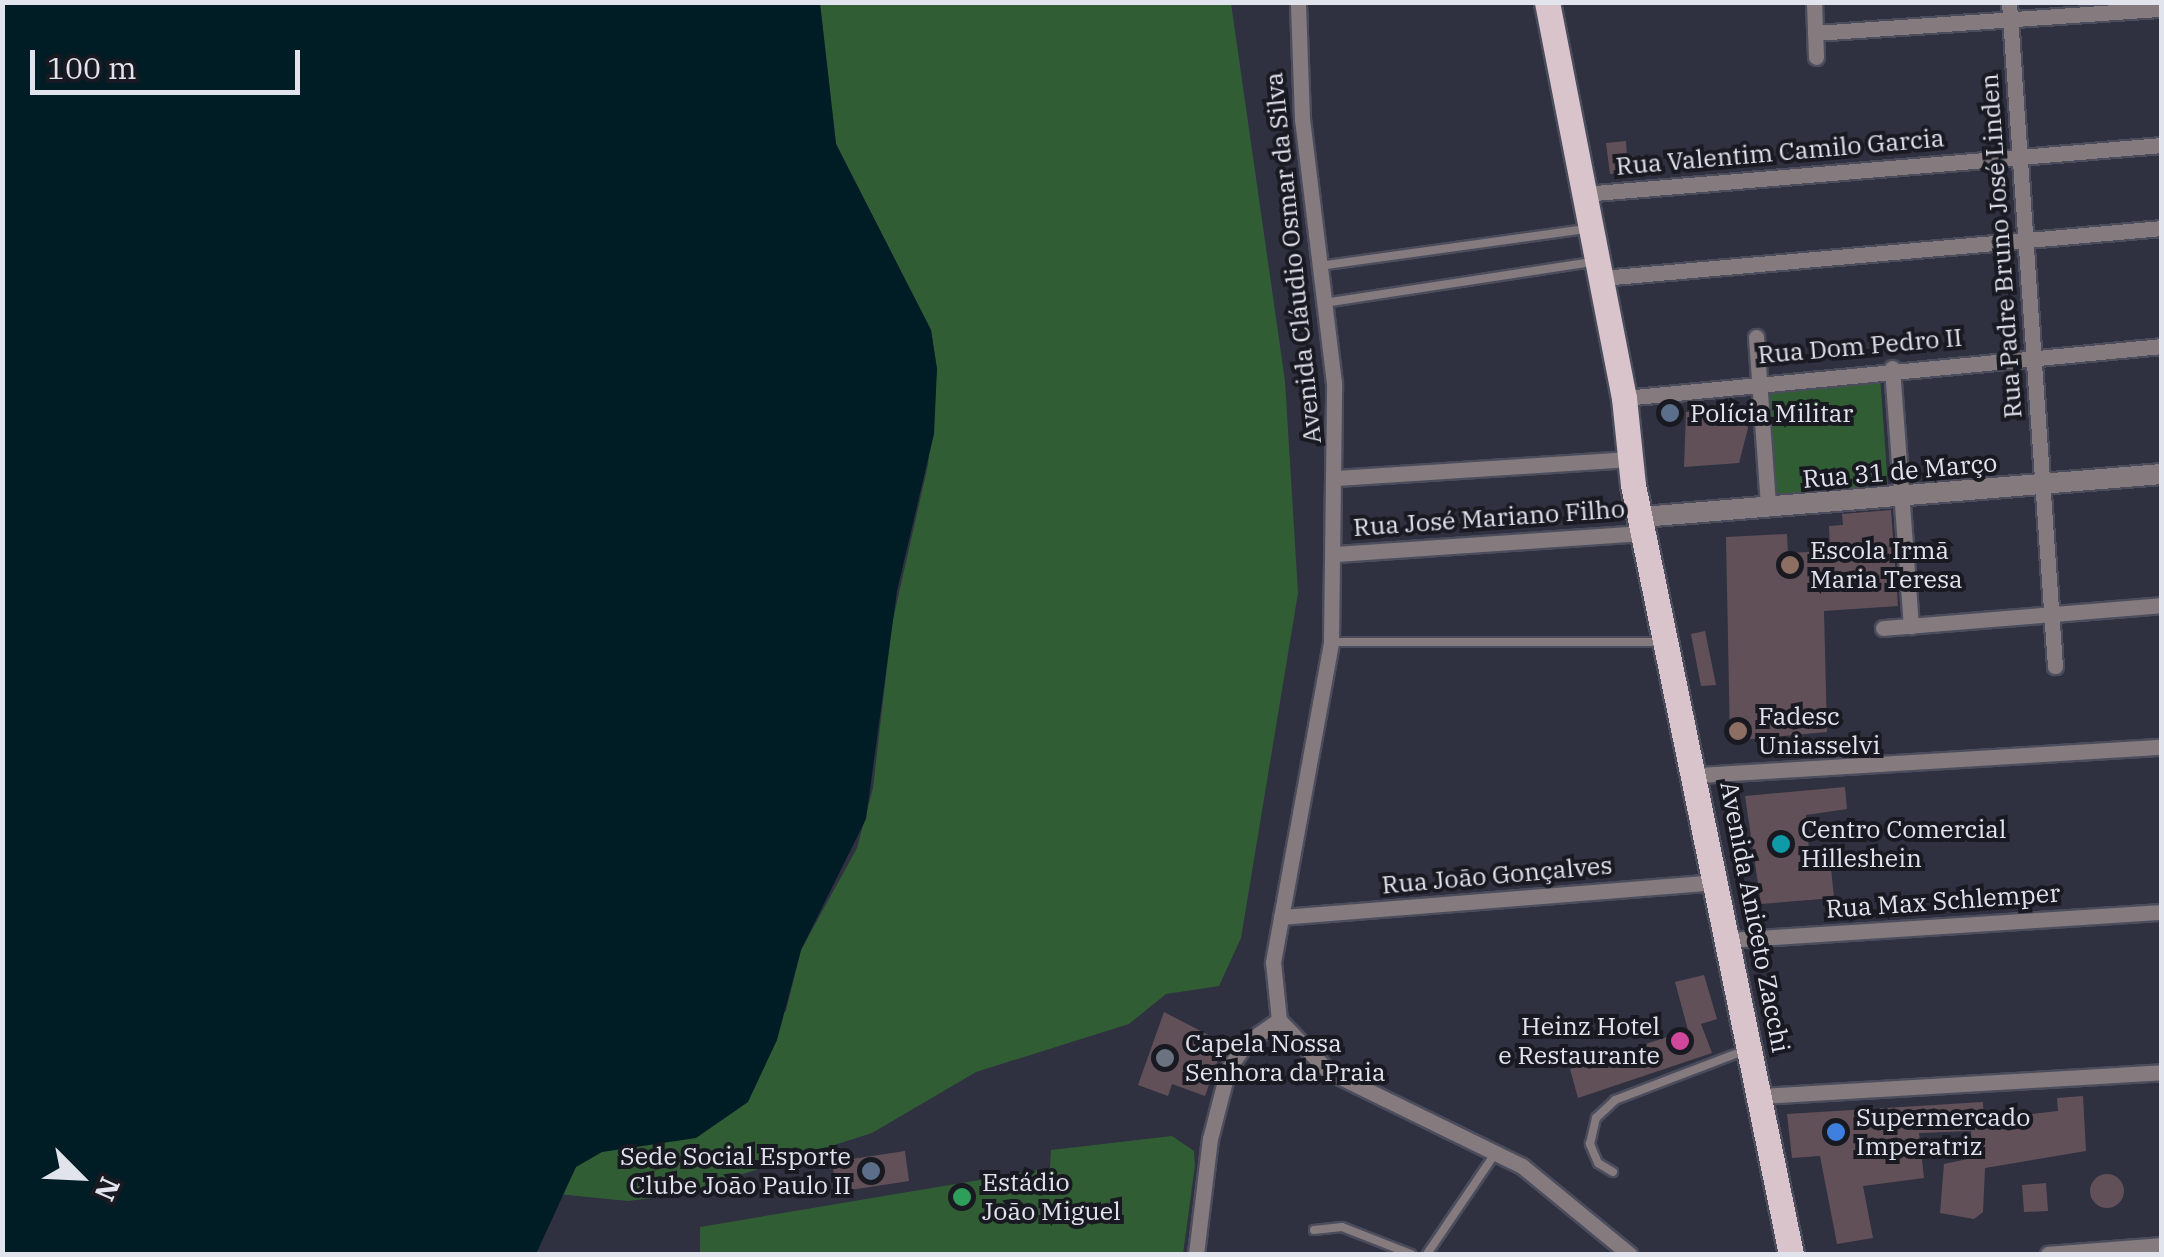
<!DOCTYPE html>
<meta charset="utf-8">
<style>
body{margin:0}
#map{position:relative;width:2164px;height:1257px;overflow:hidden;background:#2f3141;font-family:"IBM Plex Serif",serif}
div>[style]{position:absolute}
.green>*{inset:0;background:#315d34}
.water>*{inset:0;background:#001c25}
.building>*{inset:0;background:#625059}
.round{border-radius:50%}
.roads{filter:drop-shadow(2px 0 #4b4d5d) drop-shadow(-2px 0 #4b4d5d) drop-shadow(0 2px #4b4d5d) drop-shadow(0 -2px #4b4d5d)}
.service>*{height:8px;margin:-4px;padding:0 4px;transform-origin:4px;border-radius:4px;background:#857b7e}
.minor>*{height:15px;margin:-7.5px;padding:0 7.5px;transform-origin:7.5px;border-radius:7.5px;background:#857b7e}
.tertiary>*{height:20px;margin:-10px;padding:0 10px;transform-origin:10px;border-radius:10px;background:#857b7e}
.primary>*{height:25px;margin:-12.5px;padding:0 12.5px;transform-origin:12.5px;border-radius:12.5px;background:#d8c4ca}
.dots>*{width:28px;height:28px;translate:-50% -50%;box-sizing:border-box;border:5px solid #191a21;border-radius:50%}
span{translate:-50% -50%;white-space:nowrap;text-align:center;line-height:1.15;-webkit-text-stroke:8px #191a21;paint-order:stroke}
.street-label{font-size:25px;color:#e1e3ed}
.poi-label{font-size:25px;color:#e1e3ed}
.left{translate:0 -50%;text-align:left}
.right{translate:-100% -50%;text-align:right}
.frame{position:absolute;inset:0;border:5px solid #e1e3ed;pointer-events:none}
.north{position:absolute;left:30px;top:1127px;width:100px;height:100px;-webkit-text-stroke:8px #191a21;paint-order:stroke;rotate:114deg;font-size:28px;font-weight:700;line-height:40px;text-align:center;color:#e1e3ed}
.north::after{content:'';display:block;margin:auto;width:35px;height:45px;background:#e1e3ed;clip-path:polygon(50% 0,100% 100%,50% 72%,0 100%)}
.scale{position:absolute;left:30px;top:50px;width:270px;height:45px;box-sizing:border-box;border:5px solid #e1e3ed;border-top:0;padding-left:12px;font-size:30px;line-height:35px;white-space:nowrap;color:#e1e3ed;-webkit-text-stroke:8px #191a21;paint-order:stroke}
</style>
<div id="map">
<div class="green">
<div style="clip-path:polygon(820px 3px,1231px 3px,1285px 381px,1298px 593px,1241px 938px,1219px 986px,1166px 994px,1129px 1024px,976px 1072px,872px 1133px,677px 1195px,628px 1201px,558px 1194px,576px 1167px,786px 1011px,801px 950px,857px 848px,873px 788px,892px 624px,928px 465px,937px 369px,931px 330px,836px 144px)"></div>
<div style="clip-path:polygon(1880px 376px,1888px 487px,1774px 496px,1766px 385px)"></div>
<div style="clip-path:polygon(1172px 1136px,1194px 1151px,1195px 1165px,1183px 1254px,700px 1254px,700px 1227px,1050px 1168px,1051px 1150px)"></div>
</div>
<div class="water">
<div style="clip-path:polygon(2px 3px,820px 3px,836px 144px,931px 330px,937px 369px,934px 434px,897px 591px,866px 819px,801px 950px,777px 1040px,748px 1102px,696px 1138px,602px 1152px,576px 1167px,536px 1254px,3px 1254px)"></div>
</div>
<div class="building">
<div style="clip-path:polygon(1626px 141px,1627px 157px,1644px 155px,1645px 169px,1610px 174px,1606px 143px)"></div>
<div style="clip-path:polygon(1742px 408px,1748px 428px,1739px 463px,1684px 467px,1686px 412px)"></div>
<div style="clip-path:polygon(1891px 510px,1898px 606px,1824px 611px,1827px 732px,1730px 741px,1726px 537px,1787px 534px,1788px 553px,1830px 551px,1829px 526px,1843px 525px,1842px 514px)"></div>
<div style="clip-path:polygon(1705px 631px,1716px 685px,1701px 686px,1691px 634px)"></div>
<div style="clip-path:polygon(1845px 787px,1847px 809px,1806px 815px,1809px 850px,1829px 848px,1834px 898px,1761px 904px,1745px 796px)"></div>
<div style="clip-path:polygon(1704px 975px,1717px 1019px,1701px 1024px,1712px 1053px,1578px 1098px,1570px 1069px,1688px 1030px,1675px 982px)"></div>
<div style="clip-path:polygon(1164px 1012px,1224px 1043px,1205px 1096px,1172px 1084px,1168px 1096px,1138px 1085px)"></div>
<div style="clip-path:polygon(2083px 1096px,2086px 1151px,1985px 1168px,1983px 1212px,1974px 1219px,1940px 1213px,1944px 1164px,1972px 1158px,1971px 1131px,1919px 1133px,1924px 1178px,1863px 1186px,1873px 1238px,1837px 1244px,1820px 1156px,1792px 1158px,1787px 1114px,1983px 1102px,1984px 1126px,2023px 1123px,2023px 1115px,2058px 1111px,2057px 1098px)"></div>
<div style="clip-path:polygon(905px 1151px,909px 1181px,837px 1192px,832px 1162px)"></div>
<div class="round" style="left:2090px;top:1174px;width:34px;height:34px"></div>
<div style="clip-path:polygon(2046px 1183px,2048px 1211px,2024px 1212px,2022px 1185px)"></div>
</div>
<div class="roads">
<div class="service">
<div style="left:1319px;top:266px;width:271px;rotate:-7.9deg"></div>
<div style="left:1324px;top:303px;width:271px;rotate:-8.7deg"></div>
<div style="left:1331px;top:642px;width:329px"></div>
<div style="left:1613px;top:1172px;width:17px;rotate:-149deg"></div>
<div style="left:1598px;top:1163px;width:21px;rotate:-113deg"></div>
<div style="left:1590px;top:1144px;width:27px;rotate:-77deg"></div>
<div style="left:1596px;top:1118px;width:26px;rotate:-43deg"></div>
<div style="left:1615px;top:1100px;width:140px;rotate:-20.9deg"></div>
<div style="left:1314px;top:1230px;width:28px;rotate:-6deg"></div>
<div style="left:1342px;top:1227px;width:74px;rotate:21.4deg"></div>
<div style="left:1427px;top:1254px;width:123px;rotate:-55.9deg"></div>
</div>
<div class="minor">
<div style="left:1814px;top:2px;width:55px;rotate:87.9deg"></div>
<div style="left:2009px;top:2px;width:666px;rotate:86.04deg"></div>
<div style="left:1815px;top:33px;width:348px;rotate:-4deg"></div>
<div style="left:1583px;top:194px;width:581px;rotate:-4.84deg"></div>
<div style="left:1602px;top:278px;width:562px;rotate:-5.1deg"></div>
<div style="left:1756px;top:337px;width:169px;rotate:85.9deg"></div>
<div style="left:1892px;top:368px;width:259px;rotate:85.8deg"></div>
<div style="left:1624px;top:398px;width:541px;rotate:-5.52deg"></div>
<div style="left:1336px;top:478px;width:295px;rotate:-3.7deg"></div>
<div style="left:1336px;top:554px;width:311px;rotate:-3.9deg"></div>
<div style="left:1883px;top:628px;width:280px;rotate:-4.7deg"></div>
<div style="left:1698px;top:775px;width:465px;rotate:-3.5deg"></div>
<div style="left:1281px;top:917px;width:436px;rotate:-4.6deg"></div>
<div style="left:1727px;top:940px;width:436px;rotate:-3.7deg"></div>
<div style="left:1279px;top:1020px;width:71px;rotate:46.1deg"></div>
<div style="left:1328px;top:1071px;width:216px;rotate:26.1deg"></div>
<div style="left:1522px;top:1166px;width:139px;rotate:39.4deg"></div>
<div style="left:1761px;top:1096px;width:402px;rotate:-3.4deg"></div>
<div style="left:1196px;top:1254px;width:116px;rotate:-83.1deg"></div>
<div style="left:1210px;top:1139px;width:72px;rotate:-75.6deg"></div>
<div style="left:1228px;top:1069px;width:32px;rotate:-55deg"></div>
<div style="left:1246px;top:1043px;width:40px;rotate:-34.9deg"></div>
<div style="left:1279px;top:1020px;width:58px;rotate:-95.9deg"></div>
<div style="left:1273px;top:962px;width:325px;rotate:-79.7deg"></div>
<div style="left:1331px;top:642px;width:259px;rotate:-89.3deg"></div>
<div style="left:1334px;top:383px;width:266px;rotate:-96.9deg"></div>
<div style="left:1302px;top:119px;width:117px;rotate:-92deg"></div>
<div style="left:2048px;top:1254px;width:114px;rotate:-4.5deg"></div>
</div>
<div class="tertiary">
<div style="left:1642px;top:517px;width:522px;rotate:-4.73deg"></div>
</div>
<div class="primary">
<div style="left:1547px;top:2px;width:403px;rotate:79deg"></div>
<div style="left:1624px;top:398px;width:87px;rotate:84.1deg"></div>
<div style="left:1633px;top:485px;width:785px;rotate:78.39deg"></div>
</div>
</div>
<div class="dots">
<div style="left:1670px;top:413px;background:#5c6f8a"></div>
<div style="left:1790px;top:565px;background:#8d6e63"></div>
<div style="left:1738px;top:731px;background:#8d6e63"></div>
<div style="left:1781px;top:844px;background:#0f9aa8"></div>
<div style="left:1680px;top:1041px;background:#d1479c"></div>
<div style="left:1165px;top:1058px;background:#6b7280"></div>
<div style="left:1836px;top:1132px;background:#3f7fe0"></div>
<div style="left:871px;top:1171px;background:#5c6f8a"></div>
<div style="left:962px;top:1197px;background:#2e9e5b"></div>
</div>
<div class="street-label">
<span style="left:1780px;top:152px;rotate:-5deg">Rua Valentim Camilo Garcia</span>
<span style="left:2001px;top:246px;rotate:-94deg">Rua Padre Bruno José Linden</span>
<span style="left:1293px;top:258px;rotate:-96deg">Avenida Cláudio Osmar da Silva</span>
<span style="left:1860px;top:346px;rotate:-5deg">Rua Dom Pedro II</span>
<span style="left:1900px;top:471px;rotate:-5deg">Rua 31 de Março</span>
<span style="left:1489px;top:518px;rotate:-4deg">Rua José Mariano Filho</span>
<span style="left:1497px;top:875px;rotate:-5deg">Rua João Gonçalves</span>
<span style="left:1943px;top:901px;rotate:-4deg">Rua Max Schlemper</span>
<span style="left:1755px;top:917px;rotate:79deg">Avenida Aniceto Zacchi</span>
</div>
<div class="poi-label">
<span class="left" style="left:1690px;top:413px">Polícia Militar</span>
<span class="left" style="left:1810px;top:565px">Escola Irmã<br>Maria Teresa</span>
<span class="left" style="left:1758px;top:731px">Fadesc<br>Uniasselvi</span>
<span class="left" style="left:1801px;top:844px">Centro Comercial<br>Hilleshein</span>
<span class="right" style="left:1660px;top:1041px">Heinz Hotel<br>e Restaurante</span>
<span class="left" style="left:1185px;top:1058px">Capela Nossa<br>Senhora da Praia</span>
<span class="left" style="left:1856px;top:1132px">Supermercado<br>Imperatriz</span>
<span class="right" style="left:851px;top:1171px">Sede Social Esporte<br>Clube João Paulo II</span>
<span class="left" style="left:982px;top:1197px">Estádio<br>João Miguel</span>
</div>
<div class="frame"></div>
<div class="north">N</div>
<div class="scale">100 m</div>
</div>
